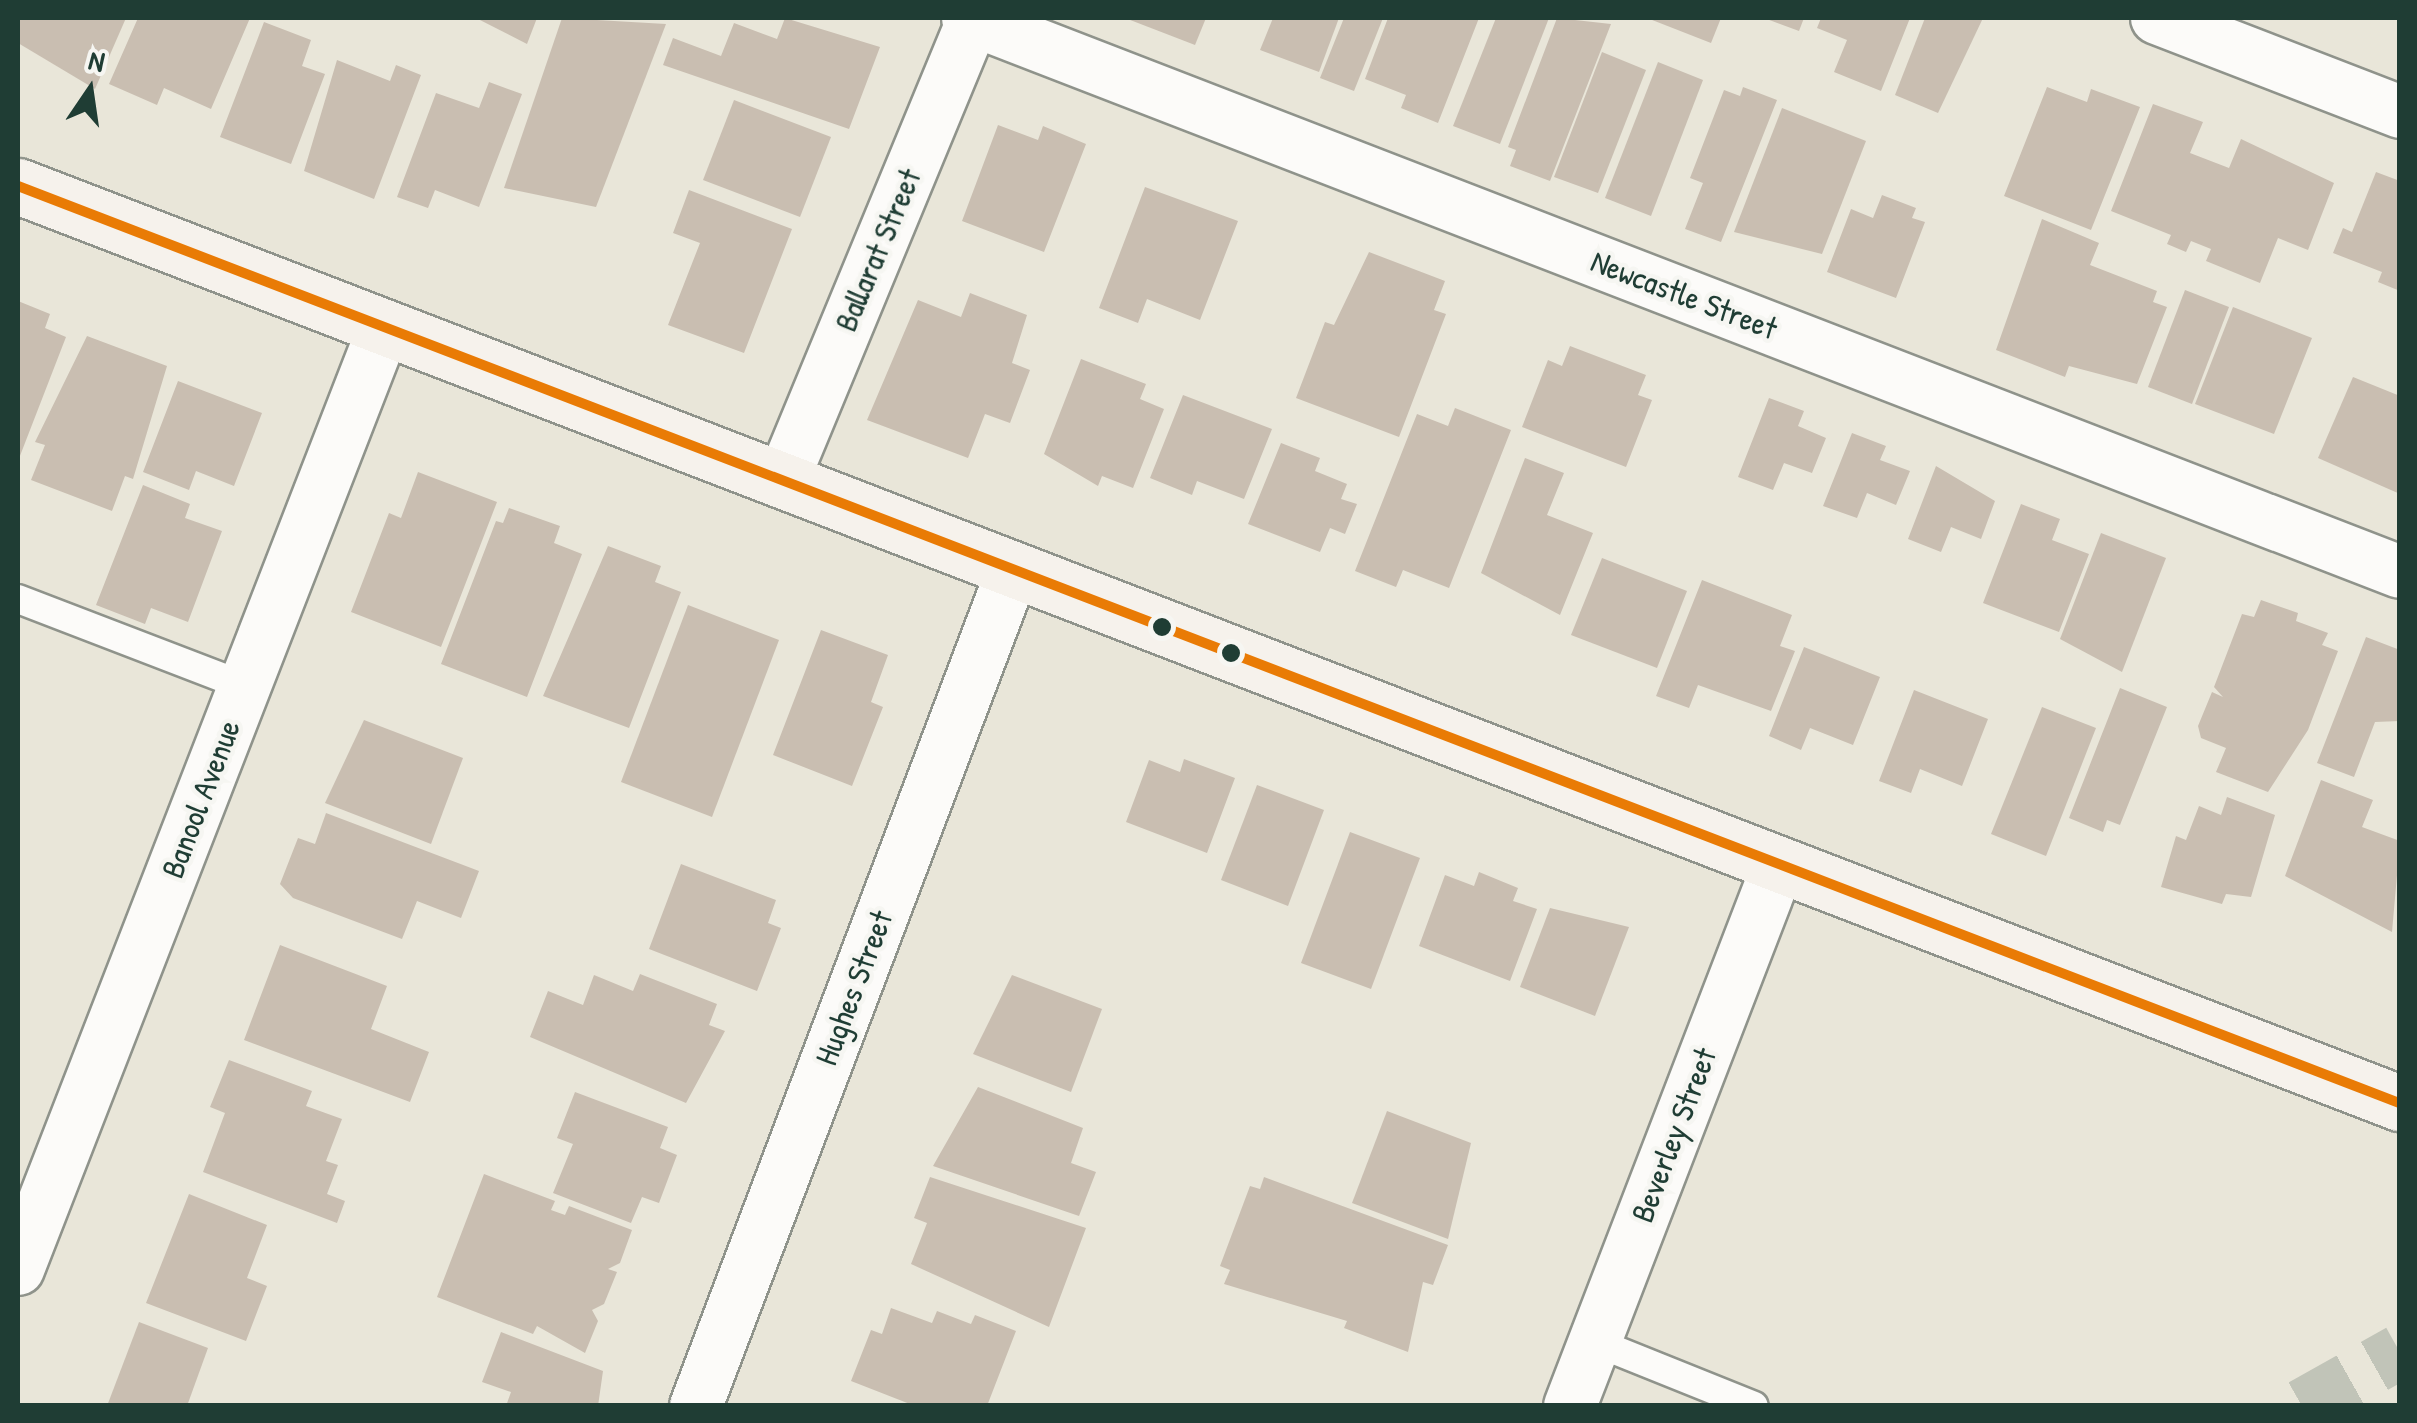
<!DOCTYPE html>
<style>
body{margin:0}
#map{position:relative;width:2417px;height:1423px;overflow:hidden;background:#e9e6d9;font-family:"Patrick Hand",sans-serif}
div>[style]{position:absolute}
.building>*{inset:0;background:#c9beb1}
.motorway-tunnel>*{height:55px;margin-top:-27.5px;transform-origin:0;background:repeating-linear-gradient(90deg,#c1c4b8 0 55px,transparent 0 83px)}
.roads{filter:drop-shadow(2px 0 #8f938b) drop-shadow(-2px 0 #8f938b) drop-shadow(0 2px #8f938b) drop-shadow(0 -2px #8f938b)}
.service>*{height:28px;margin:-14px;padding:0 14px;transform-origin:14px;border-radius:14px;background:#fcfbf9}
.minor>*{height:52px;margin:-26px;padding:0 26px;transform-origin:26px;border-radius:26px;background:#fcfbf9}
.secondary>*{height:55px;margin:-27.5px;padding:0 27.5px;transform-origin:27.5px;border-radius:27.5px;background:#f6f2ec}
.bus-1>*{height:10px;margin:-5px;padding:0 5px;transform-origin:5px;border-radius:5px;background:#e97b05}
.dots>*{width:28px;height:28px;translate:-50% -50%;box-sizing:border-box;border:5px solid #f6f6f2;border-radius:50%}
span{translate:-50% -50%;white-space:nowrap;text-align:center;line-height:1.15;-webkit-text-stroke:9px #f6f6f2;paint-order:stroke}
.street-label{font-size:32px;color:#1f3d34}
.frame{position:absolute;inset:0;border:20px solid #1f3d34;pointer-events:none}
.north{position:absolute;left:40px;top:40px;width:100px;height:100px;-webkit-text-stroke:8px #f6f6f2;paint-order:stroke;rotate:13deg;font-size:28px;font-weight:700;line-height:40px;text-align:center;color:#1f3d34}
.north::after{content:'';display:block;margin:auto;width:35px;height:45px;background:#1f3d34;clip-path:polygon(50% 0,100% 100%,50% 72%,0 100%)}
</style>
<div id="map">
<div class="building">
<div style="clip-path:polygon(18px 18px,126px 18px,95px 89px,18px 43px)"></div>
<div style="clip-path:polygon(138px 18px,250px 18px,211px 109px,164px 88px,157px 105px,109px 84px)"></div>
<div style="clip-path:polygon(476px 18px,537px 18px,527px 44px)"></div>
<div style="clip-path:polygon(562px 18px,666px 24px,596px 207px,504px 188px)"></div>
<div style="clip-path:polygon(785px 18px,880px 47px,849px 129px,663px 65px,673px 38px,721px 56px,734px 23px,777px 39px)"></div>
<div style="clip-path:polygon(1125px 18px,1206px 18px,1195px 45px)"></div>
<div style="clip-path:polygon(1273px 18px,1339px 18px,1319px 72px,1260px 50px)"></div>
<div style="clip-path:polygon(1344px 18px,1383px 18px,1354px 91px,1320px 78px)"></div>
<div style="clip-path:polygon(1388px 18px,1479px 18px,1438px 123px,1401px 108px,1406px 95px,1365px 79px)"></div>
<div style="clip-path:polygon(1496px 18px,1549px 18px,1500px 144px,1453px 126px)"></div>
<div style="clip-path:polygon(1557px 18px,1611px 24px,1550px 181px,1510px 166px,1516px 150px,1508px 147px)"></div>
<div style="clip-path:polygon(1647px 18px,1721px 18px,1711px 43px)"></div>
<div style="clip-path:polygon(1764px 18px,1804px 18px,1799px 31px)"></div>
<div style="clip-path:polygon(1821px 18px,1910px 18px,1881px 91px,1834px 72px,1847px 40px,1817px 28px)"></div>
<div style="clip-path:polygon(1925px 18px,1983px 18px,1938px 113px,1895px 95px)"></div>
<div style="clip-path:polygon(264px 22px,311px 40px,302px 66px,325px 74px,291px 164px,220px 137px)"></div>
<div style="clip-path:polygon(1602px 52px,1646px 70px,1598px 193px,1554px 177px)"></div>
<div style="clip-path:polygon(337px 60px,390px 81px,396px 65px,421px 75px,374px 199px,304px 171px)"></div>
<div style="clip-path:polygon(1658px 62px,1703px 80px,1651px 216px,1605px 198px)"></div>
<div style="clip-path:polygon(489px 82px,522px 94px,479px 207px,435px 190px,428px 208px,397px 197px,436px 93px,479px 108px)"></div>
<div style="clip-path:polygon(1743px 87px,1777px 100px,1721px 242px,1685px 229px,1703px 183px,1690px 178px,1724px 90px,1740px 96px)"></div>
<div style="clip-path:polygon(2047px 87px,2087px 102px,2091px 89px,2140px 107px,2091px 230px,2004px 196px)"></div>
<div style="clip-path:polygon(734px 100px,831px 137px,800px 217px,703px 180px)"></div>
<div style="clip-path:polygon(2153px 104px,2203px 122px,2190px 153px,2229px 168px,2241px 139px,2334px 183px,2308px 250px,2278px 238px,2260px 283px,2206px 261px,2211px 249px,2191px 241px,2186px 252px,2167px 244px,2171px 235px,2111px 211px)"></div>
<div style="clip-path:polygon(1782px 108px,1866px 141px,1822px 254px,1734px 232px)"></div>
<div style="clip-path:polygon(998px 125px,1038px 140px,1043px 126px,1086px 144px,1044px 252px,962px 221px)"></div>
<div style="clip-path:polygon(2376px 172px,2400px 181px,2400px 291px,2378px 282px,2382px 272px,2333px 253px,2343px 228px,2352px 232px)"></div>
<div style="clip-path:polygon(1145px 187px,1238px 221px,1200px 320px,1147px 299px,1138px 323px,1099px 308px)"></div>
<div style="clip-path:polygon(689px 190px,792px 229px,744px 353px,668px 325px,700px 243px,673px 233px)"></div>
<div style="clip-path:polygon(1882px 195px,1916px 208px,1912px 218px,1925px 222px,1896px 298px,1827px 272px,1851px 209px,1873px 218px)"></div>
<div style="clip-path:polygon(2042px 219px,2099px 243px,2090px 265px,2157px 291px,2153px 302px,2167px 307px,2137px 384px,2069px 366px,2065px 377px,1996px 350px)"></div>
<div style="clip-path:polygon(1369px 252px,1445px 281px,1434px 310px,1446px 314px,1399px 437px,1296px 398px,1325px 322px,1334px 325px)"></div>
<div style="clip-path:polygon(2185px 290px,2229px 307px,2192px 404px,2148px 387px)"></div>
<div style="clip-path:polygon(970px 293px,1027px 315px,1012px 363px,1030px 370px,1010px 423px,985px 414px,968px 458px,867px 420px,918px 300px,961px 317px)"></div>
<div style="clip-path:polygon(18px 301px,50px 314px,45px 328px,66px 337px,18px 461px)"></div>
<div style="clip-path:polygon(2233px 307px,2312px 338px,2274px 434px,2195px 404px)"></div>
<div style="clip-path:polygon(87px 336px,167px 366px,133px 479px,125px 476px,112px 511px,31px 480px,45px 445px,35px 442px)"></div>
<div style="clip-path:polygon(1570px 346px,1646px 375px,1638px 395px,1652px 400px,1626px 467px,1522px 427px,1548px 360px,1562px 366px)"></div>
<div style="clip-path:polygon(1081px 359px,1146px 384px,1140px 399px,1164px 409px,1133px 488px,1102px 476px,1098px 486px,1044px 454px)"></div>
<div style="clip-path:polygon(2353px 377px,2400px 396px,2400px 494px,2318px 458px)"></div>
<div style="clip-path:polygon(178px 381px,262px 413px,234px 486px,196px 471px,189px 490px,143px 472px)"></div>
<div style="clip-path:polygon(1183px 395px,1272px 429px,1244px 499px,1197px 481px,1192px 495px,1150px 478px)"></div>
<div style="clip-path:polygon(1769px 398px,1804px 411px,1798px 426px,1826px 438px,1812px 473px,1784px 463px,1773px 490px,1738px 477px)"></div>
<div style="clip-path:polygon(1455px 408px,1511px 430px,1449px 588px,1403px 570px,1396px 587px,1355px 571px,1417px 414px,1448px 426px)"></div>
<div style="clip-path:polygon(1852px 433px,1886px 446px,1880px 460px,1910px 471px,1896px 505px,1867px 493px,1857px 518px,1823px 506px)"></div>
<div style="clip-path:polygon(1281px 443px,1320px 458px,1315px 471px,1347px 484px,1341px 499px,1357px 504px,1345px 534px,1330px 528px,1320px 552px,1248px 524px)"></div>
<div style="clip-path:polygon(1525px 458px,1564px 473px,1547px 515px,1593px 533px,1560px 615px,1481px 573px)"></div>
<div style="clip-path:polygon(1936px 466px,1995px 501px,1981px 539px,1951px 527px,1941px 552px,1908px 539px)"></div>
<div style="clip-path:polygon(418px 472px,497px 502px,441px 647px,351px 612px,389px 513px,401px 518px)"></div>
<div style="clip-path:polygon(143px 485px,190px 504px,185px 518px,222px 531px,188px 622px,151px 608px,145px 624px,96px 605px)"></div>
<div style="clip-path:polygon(2021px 504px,2060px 519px,2052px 540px,2089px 554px,2059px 632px,1983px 603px)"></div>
<div style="clip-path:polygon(509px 508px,560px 526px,554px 543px,582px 554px,527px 697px,441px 664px,496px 521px,503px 523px)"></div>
<div style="clip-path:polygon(2101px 533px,2166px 558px,2122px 672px,2060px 639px)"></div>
<div style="clip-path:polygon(608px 546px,661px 566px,655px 582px,681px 592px,629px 728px,543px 696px)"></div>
<div style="clip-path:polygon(1602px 558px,1687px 591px,1657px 668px,1571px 635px)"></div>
<div style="clip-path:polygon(1702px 580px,1792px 615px,1780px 646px,1795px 651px,1771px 711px,1698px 685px,1689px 708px,1656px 696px)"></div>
<div style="clip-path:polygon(2261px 600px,2298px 613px,2296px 621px,2328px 633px,2322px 645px,2338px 651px,2308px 730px,2268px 792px,2216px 772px,2226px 748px,2201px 738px,2198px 726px,2212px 692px,2223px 697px,2214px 687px,2242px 614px,2254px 617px)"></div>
<div style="clip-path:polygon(688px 605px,779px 640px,712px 817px,621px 782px)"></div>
<div style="clip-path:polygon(821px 630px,888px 655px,871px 702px,883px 707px,852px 786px,773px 755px)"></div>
<div style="clip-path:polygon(2366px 637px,2400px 650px,2400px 721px,2375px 722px,2354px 777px,2317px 763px)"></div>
<div style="clip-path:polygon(1804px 647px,1880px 677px,1853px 745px,1810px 728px,1801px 750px,1769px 736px)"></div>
<div style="clip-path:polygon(2120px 688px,2167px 707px,2120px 825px,2107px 820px,2103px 832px,2069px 818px)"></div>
<div style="clip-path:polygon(1914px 690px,1988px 719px,1962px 786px,1920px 769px,1911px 793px,1879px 781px)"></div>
<div style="clip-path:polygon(2042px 707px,2096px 728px,2046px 856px,1991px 834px)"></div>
<div style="clip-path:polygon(364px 720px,463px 758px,431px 844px,325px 803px)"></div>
<div style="clip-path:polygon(1184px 759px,1235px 778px,1207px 853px,1126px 822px,1149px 760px,1180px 772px)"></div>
<div style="clip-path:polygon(2321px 780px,2373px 800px,2362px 827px,2400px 841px,2392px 932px,2285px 876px)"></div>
<div style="clip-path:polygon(1257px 785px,1324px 810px,1288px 906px,1221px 880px)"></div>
<div style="clip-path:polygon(2227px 797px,2275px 815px,2251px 897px,2226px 894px,2222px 904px,2161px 887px,2176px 836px,2186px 840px,2199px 806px,2221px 815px)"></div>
<div style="clip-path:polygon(326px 813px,479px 871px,461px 918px,417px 901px,402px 939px,293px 898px,280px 884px,298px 838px,315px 844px)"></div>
<div style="clip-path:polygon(1350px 832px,1420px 858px,1371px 989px,1301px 963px)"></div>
<div style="clip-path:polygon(681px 864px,776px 900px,768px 923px,781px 928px,757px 991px,649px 949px)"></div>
<div style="clip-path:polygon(1479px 872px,1518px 888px,1513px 901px,1537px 909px,1510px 981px,1419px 946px,1445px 875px,1474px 886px)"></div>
<div style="clip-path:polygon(1550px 908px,1629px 927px,1595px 1016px,1520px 987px)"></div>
<div style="clip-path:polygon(280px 945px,387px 986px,371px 1029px,429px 1052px,410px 1102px,244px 1040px)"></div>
<div style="clip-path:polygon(640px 974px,717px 1004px,709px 1025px,725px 1031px,686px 1103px,530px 1037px,548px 991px,583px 1005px,594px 975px,633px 991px)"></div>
<div style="clip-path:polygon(1012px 975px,1102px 1009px,1071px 1092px,973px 1054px)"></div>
<div style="clip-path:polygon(229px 1060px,312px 1091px,306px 1106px,342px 1119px,326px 1161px,338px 1165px,327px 1194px,345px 1201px,337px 1223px,203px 1172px,225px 1113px,210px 1107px)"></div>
<div style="clip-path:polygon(978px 1087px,1083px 1128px,1071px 1163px,1096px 1172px,1079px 1216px,933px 1166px)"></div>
<div style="clip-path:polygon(575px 1092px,668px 1127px,660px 1148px,677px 1155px,659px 1203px,642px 1197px,631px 1223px,553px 1193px,573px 1144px,557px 1138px)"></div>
<div style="clip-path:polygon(1387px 1111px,1471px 1143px,1448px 1239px,1352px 1203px)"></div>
<div style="clip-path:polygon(484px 1174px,555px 1201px,551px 1210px,565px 1215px,569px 1206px,632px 1230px,620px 1263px,608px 1269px,617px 1272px,604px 1304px,592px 1310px,598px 1321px,585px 1353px,537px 1326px,533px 1334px,437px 1297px)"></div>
<div style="clip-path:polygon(930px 1177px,1086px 1228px,1049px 1327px,911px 1264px,927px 1223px,914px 1218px)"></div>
<div style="clip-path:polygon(1264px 1177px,1448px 1245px,1433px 1285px,1423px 1282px,1408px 1352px,1344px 1328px,1347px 1321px,1224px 1284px,1230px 1270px,1220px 1266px,1250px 1186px,1260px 1189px)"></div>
<div style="clip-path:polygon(189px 1194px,267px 1225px,247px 1278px,267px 1286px,246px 1341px,146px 1303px)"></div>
<div style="clip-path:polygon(891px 1308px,932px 1323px,937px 1311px,971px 1324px,975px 1315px,1016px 1331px,987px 1406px,915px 1406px,851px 1381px,871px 1330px,882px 1334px)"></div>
<div style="clip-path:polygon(139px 1322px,208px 1348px,187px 1406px,107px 1406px)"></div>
<div style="clip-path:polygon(501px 1332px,603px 1371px,598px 1406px,506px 1406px,511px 1392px,482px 1382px)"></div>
</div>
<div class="motorway-tunnel">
<div style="left:2302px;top:1406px;width:112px;rotate:-29.3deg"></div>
</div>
<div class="roads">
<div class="service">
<div style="left:18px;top:599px;width:243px;rotate:21deg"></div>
<div style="left:1595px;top:1342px;width:171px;rotate:21.9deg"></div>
</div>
<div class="minor">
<div style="left:968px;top:18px;width:1535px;rotate:21.15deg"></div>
<div style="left:2157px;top:18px;width:261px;rotate:21.1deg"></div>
<div style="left:782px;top:482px;width:502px;rotate:-67.52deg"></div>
<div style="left:18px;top:1269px;width:1010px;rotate:-68.75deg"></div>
<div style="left:696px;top:1406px;width:894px;rotate:-69.23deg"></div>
<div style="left:1570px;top:1406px;width:581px;rotate:-68.91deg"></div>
</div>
<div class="secondary">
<div style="left:18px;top:186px;width:2552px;rotate:21.06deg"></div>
</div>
</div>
<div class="bus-1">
<div style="left:18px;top:186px;width:2552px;rotate:21.06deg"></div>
</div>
<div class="dots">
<div style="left:1162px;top:627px;background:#1f3d34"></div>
<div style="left:1231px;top:653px;background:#1f3d34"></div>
</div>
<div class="street-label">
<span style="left:878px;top:250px;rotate:-67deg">Ballarat Street</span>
<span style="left:1684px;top:295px;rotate:21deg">Newcastle Street</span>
<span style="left:201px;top:799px;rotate:-69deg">Banool Avenue</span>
<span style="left:854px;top:988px;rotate:-69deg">Hughes Street</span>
<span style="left:1674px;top:1135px;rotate:-69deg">Beverley Street</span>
</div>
<div class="frame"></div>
<div class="north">N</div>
</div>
